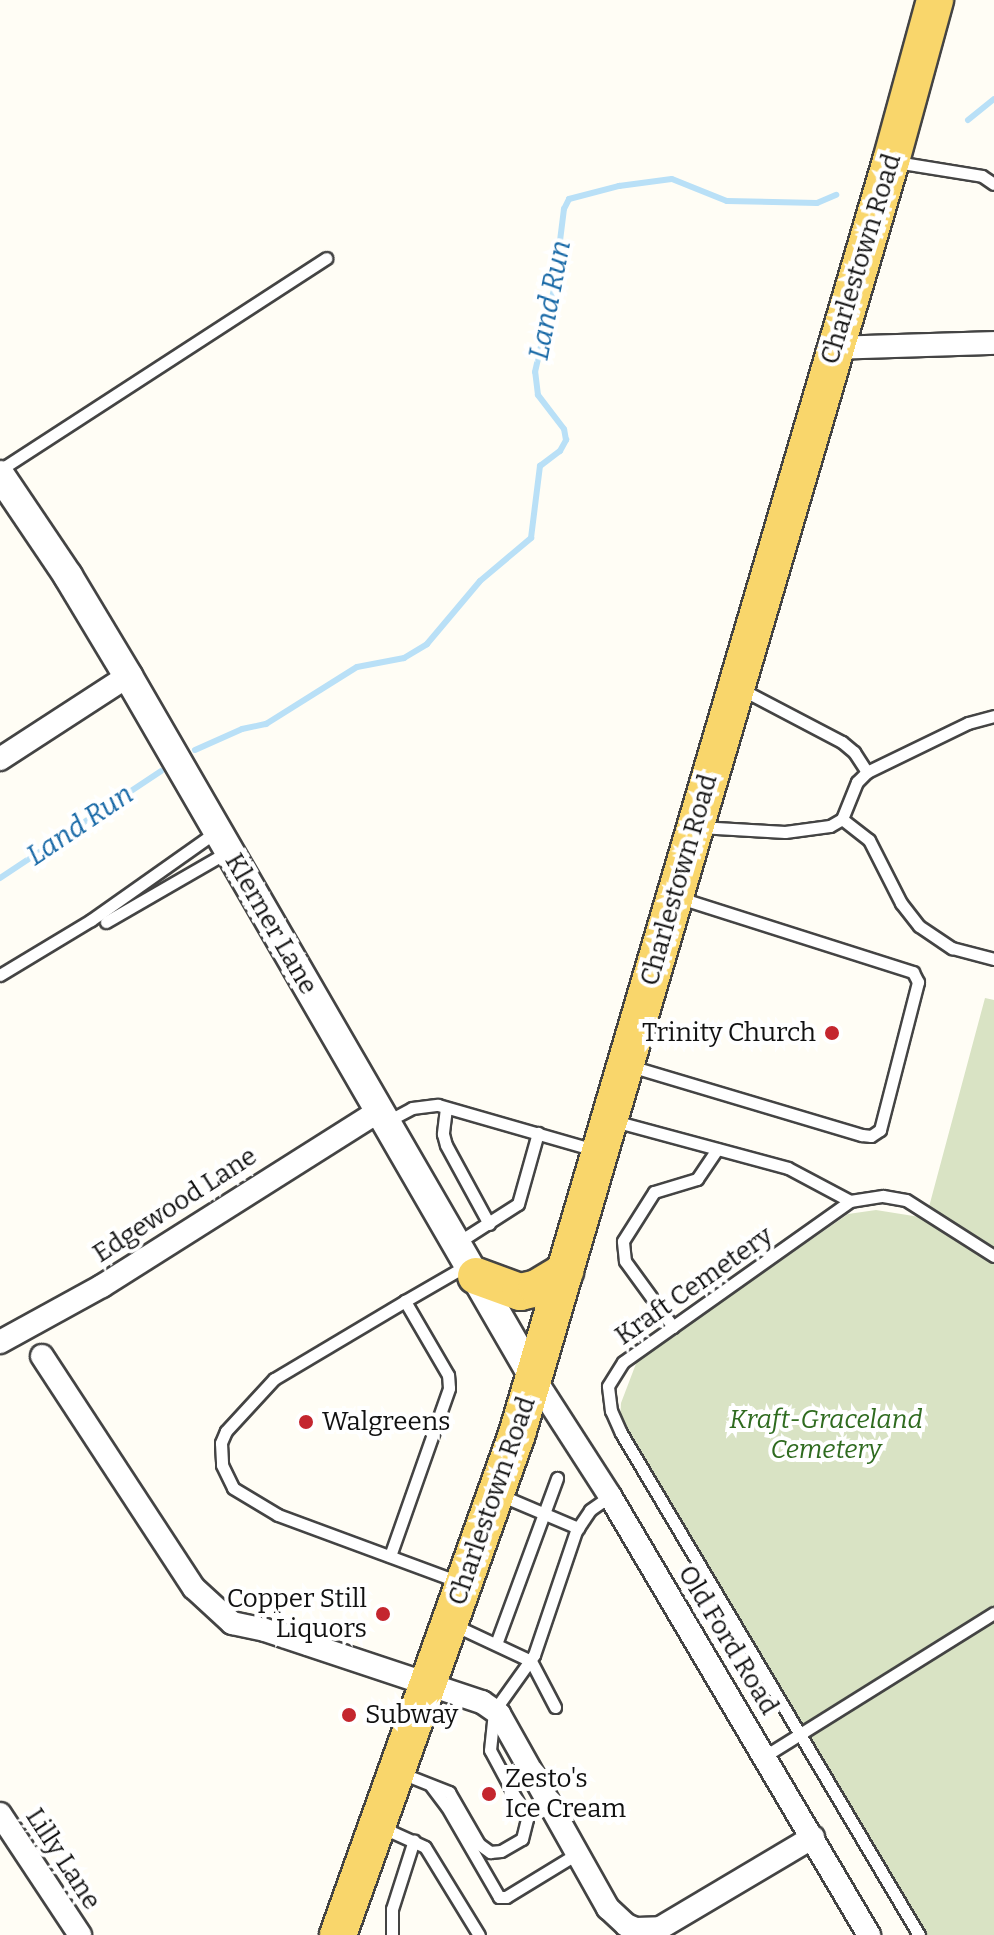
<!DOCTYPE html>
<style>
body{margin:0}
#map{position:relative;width:994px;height:1935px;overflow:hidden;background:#fffdf5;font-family:Bitter,serif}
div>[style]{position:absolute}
.cemetery>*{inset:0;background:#d9e3c4}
.stream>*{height:6px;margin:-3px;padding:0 3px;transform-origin:3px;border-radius:3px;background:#b9e0f7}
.roads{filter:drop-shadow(2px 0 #444) drop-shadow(-2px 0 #444) drop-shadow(0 2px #444) drop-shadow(0 -2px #444)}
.service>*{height:11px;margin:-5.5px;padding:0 5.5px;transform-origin:5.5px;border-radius:5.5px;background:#fff}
.minor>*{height:22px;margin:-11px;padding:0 11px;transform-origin:11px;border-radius:11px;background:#fff}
.tertiary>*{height:28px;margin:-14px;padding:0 14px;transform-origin:14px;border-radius:14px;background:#fff}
.primary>*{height:36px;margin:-18px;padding:0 18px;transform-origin:18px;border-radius:18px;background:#f9d66b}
.dots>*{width:22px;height:22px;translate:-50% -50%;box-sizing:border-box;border:4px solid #fff;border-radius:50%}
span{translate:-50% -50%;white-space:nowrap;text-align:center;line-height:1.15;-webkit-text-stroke:8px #fff;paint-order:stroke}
.street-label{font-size:26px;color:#111}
.poi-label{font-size:26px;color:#111}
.right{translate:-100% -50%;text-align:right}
.left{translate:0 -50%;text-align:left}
.park-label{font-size:26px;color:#2f6b1f;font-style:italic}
.water-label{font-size:28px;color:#1768a6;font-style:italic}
</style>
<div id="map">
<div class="cemetery">
<div style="clip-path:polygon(985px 998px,994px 1000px,994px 1935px,909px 1935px,847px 1798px,620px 1421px,621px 1403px,637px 1361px,848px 1214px,876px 1210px,926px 1218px)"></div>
</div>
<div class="stream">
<div style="left:968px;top:120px;width:33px;rotate:-39deg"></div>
<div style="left:195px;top:750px;width:51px;rotate:-24.1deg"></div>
<div style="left:242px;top:729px;width:25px;rotate:-12deg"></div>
<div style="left:266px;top:724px;width:107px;rotate:-32.1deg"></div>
<div style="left:357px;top:667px;width:48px;rotate:-10.8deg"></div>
<div style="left:404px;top:658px;width:27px;rotate:-31deg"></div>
<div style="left:427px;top:644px;width:82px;rotate:-49.9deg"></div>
<div style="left:480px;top:581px;width:67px;rotate:-40.1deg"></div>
<div style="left:531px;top:538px;width:73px;rotate:-82.9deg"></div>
<div style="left:540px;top:466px;width:25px;rotate:-37deg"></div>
<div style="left:560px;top:451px;width:13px;rotate:-61deg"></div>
<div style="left:566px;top:440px;width:11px;rotate:-100deg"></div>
<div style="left:564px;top:429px;width:43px;rotate:-127.4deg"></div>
<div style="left:538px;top:395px;width:23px;rotate:-97deg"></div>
<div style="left:535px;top:372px;width:85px;rotate:-77.1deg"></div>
<div style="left:554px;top:289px;width:81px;rotate:-82.9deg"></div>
<div style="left:564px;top:209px;width:11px;rotate:-63deg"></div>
<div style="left:569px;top:199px;width:52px;rotate:-14.6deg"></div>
<div style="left:619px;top:186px;width:53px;rotate:-7.5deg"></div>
<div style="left:672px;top:179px;width:59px;rotate:21.8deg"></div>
<div style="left:727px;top:201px;width:90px;rotate:1.3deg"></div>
<div style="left:817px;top:203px;width:21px;rotate:-23deg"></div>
<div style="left:0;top:878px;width:193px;rotate:-33.6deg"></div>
</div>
<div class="roads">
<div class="service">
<div style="left:896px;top:162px;width:87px;rotate:9.2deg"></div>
<div style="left:982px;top:176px;width:14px;rotate:34deg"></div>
<div style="left:0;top:470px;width:389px;rotate:-33deg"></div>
<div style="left:739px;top:688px;width:116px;rotate:27.7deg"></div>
<div style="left:842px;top:742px;width:16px;rotate:40deg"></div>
<div style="left:854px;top:752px;width:24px;rotate:57deg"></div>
<div style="left:842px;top:819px;width:34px;rotate:38deg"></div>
<div style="left:869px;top:840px;width:71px;rotate:63.1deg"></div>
<div style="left:901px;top:903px;width:29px;rotate:52deg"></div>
<div style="left:919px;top:926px;width:40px;rotate:34deg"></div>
<div style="left:952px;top:948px;width:43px;rotate:14.7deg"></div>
<div style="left:699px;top:827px;width:86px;rotate:3.3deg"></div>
<div style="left:785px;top:832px;width:45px;rotate:-7.6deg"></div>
<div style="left:830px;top:826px;width:14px;rotate:-30deg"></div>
<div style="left:842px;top:819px;width:40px;rotate:-68deg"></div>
<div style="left:857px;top:782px;width:14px;rotate:-45deg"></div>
<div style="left:867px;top:772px;width:112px;rotate:-25.9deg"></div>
<div style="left:968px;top:723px;width:27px;rotate:-15deg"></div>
<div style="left:106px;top:922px;width:142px;rotate:-30deg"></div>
<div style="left:0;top:975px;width:106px;rotate:-31.1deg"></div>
<div style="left:91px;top:920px;width:154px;rotate:-35.2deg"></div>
<div style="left:630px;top:1066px;width:242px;rotate:16.6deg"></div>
<div style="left:862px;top:1135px;width:9px;rotate:6deg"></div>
<div style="left:871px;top:1136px;width:11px;rotate:-34deg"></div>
<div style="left:880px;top:1130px;width:153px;rotate:-75.6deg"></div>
<div style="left:918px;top:982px;width:11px;rotate:-117deg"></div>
<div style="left:913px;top:972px;width:244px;rotate:-162.4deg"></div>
<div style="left:446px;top:1108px;width:26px;rotate:97deg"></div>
<div style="left:443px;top:1134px;width:11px;rotate:75deg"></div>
<div style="left:446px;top:1145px;width:90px;rotate:61.4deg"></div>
<div style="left:614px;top:1121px;width:180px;rotate:15.1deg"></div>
<div style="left:788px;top:1168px;width:70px;rotate:28deg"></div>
<div style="left:386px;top:1122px;width:30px;rotate:-28deg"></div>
<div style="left:412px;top:1108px;width:26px;rotate:-7deg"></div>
<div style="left:438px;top:1105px;width:163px;rotate:16deg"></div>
<div style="left:457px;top:1243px;width:72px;rotate:-32.6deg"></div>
<div style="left:518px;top:1204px;width:74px;rotate:-74.3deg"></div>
<div style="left:405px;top:1301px;width:72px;rotate:-30.1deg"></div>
<div style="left:673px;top:1327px;width:82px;rotate:-126deg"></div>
<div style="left:625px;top:1261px;width:20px;rotate:-96deg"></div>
<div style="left:623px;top:1241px;width:58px;rotate:-57.7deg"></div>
<div style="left:654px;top:1192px;width:45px;rotate:-16.8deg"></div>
<div style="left:697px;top:1179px;width:36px;rotate:-56deg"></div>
<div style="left:500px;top:1495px;width:85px;rotate:22.9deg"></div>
<div style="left:390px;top:1556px;width:178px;rotate:-70.6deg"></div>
<div style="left:449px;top:1388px;width:13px;rotate:-94deg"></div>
<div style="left:448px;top:1375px;width:86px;rotate:-120.2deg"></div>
<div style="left:405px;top:1301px;width:152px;rotate:149.2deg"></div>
<div style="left:274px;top:1379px;width:71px;rotate:132.7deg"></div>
<div style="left:226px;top:1431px;width:13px;rotate:113deg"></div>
<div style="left:221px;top:1443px;width:22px;rotate:87deg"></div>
<div style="left:222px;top:1465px;width:25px;rotate:64deg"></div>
<div style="left:233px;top:1488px;width:52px;rotate:31deg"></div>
<div style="left:278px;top:1515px;width:193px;rotate:20.3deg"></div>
<div style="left:454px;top:1625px;width:85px;rotate:25.1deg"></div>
<div style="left:531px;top:1661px;width:52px;rotate:62.4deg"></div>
<div style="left:496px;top:1644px;width:177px;rotate:-69.8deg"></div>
<div style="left:765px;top:1756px;width:270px;rotate:-32deg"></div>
<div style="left:401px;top:1773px;width:52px;rotate:21.6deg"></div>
<div style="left:449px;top:1792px;width:60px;rotate:60deg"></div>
<div style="left:479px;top:1844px;width:14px;rotate:36deg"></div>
<div style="left:490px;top:1852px;width:11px;rotate:-5deg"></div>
<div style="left:501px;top:1851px;width:24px;rotate:-30deg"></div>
<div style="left:522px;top:1839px;width:21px;rotate:-76deg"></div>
<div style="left:527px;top:1819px;width:78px;rotate:-118.2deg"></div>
<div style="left:490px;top:1750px;width:39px;rotate:-84deg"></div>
<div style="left:494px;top:1711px;width:69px;rotate:-54.5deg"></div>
<div style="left:534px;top:1655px;width:131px;rotate:-71.3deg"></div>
<div style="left:576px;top:1531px;width:25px;rotate:-56deg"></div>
<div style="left:590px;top:1510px;width:24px;rotate:-35deg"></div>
<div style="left:431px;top:1786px;width:26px;rotate:53deg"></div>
<div style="left:447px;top:1807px;width:104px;rotate:60deg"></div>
<div style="left:499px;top:1897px;width:7px"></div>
<div style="left:506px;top:1897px;width:84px;rotate:-31.4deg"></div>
<div style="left:381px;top:1827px;width:48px;rotate:24.4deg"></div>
<div style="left:425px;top:1847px;width:103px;rotate:58.5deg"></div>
<div style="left:392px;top:1935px;width:26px;rotate:-90deg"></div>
<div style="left:392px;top:1909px;width:72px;rotate:-72.3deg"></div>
<div style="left:919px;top:1935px;width:584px;rotate:-120.69deg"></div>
<div style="left:621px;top:1433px;width:24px;rotate:-114deg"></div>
<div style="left:611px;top:1411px;width:25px;rotate:-97deg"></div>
<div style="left:608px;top:1386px;width:28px;rotate:-58deg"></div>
<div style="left:623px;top:1362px;width:278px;rotate:-35.3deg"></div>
<div style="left:850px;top:1201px;width:33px;rotate:-9deg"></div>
<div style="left:883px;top:1196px;width:23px;rotate:10deg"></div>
<div style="left:906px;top:1200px;width:104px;rotate:32.5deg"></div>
</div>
<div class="minor">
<div style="left:834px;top:348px;width:160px;rotate:-1.8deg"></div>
<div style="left:0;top:759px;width:153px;rotate:-33deg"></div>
<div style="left:0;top:1342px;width:116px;rotate:-28.8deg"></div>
<div style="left:102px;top:1286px;width:328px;rotate:-32.3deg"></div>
<div style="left:42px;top:1356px;width:277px;rotate:56.8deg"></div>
<div style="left:194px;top:1588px;width:52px;rotate:42.6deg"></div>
<div style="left:232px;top:1623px;width:34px;rotate:12deg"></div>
<div style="left:265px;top:1630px;width:229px;rotate:18.4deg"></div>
<div style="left:482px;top:1702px;width:21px;rotate:35deg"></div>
<div style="left:499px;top:1714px;width:223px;rotate:60.7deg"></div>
<div style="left:608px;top:1908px;width:25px;rotate:43deg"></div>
<div style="left:626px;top:1925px;width:11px;rotate:22deg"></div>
<div style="left:636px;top:1929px;width:24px;rotate:-2deg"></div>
<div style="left:660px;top:1928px;width:178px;rotate:-30.7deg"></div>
<div style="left:534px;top:1378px;width:140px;rotate:57.2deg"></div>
<div style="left:610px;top:1496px;width:510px;rotate:59.46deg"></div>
<div style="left:0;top:1814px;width:145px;rotate:56.5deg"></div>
</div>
<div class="tertiary">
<div style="left:0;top:475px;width:122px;rotate:56deg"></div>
<div style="left:68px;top:576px;width:117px;rotate:59deg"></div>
<div style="left:128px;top:676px;width:811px;rotate:59.96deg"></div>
</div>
<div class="primary">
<div style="left:476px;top:1276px;width:47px;rotate:20deg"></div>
<div style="left:520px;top:1292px;width:17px;rotate:-13deg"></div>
<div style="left:537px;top:1288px;width:33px;rotate:-31deg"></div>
<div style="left:338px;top:1935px;width:532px;rotate:-70.34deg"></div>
<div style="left:517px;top:1434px;width:1327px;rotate:-73.63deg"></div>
<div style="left:891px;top:161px;width:167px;rotate:-74.7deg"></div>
</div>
</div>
<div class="dots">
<div style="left:832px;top:1033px;background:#c4262e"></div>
<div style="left:306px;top:1422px;background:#c4262e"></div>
<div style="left:383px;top:1614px;background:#c4262e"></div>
<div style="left:349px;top:1715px;background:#c4262e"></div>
<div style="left:489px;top:1794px;background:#c4262e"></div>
</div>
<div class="street-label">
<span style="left:861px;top:259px;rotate:-73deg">Charlestown Road</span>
<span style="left:679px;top:880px;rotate:-74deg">Charlestown Road</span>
<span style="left:271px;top:924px;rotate:60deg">Klerner Lane</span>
<span style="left:175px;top:1205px;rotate:-33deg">Edgewood Lane</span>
<span style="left:694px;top:1286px;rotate:-35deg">Kraft Cemetery</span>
<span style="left:492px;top:1501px;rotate:-71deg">Charlestown Road</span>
<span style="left:728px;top:1640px;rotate:59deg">Old Ford Road</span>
<span style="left:63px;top:1859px;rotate:57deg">Lilly Lane</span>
</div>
<div class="poi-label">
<span class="right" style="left:816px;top:1033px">Trinity Church</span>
<span class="left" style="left:322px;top:1422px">Walgreens</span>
<span class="right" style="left:367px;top:1614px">Copper Still<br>Liquors</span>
<span class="left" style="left:365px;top:1715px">Subway</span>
<span class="left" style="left:505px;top:1794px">Zesto's<br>Ice Cream</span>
</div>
<div class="park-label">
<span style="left:826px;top:1435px">Kraft-Graceland<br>Cemetery</span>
</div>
<div class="water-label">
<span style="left:550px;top:300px;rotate:-79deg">Land Run</span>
<span style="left:80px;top:825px;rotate:-34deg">Land Run</span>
</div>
</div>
